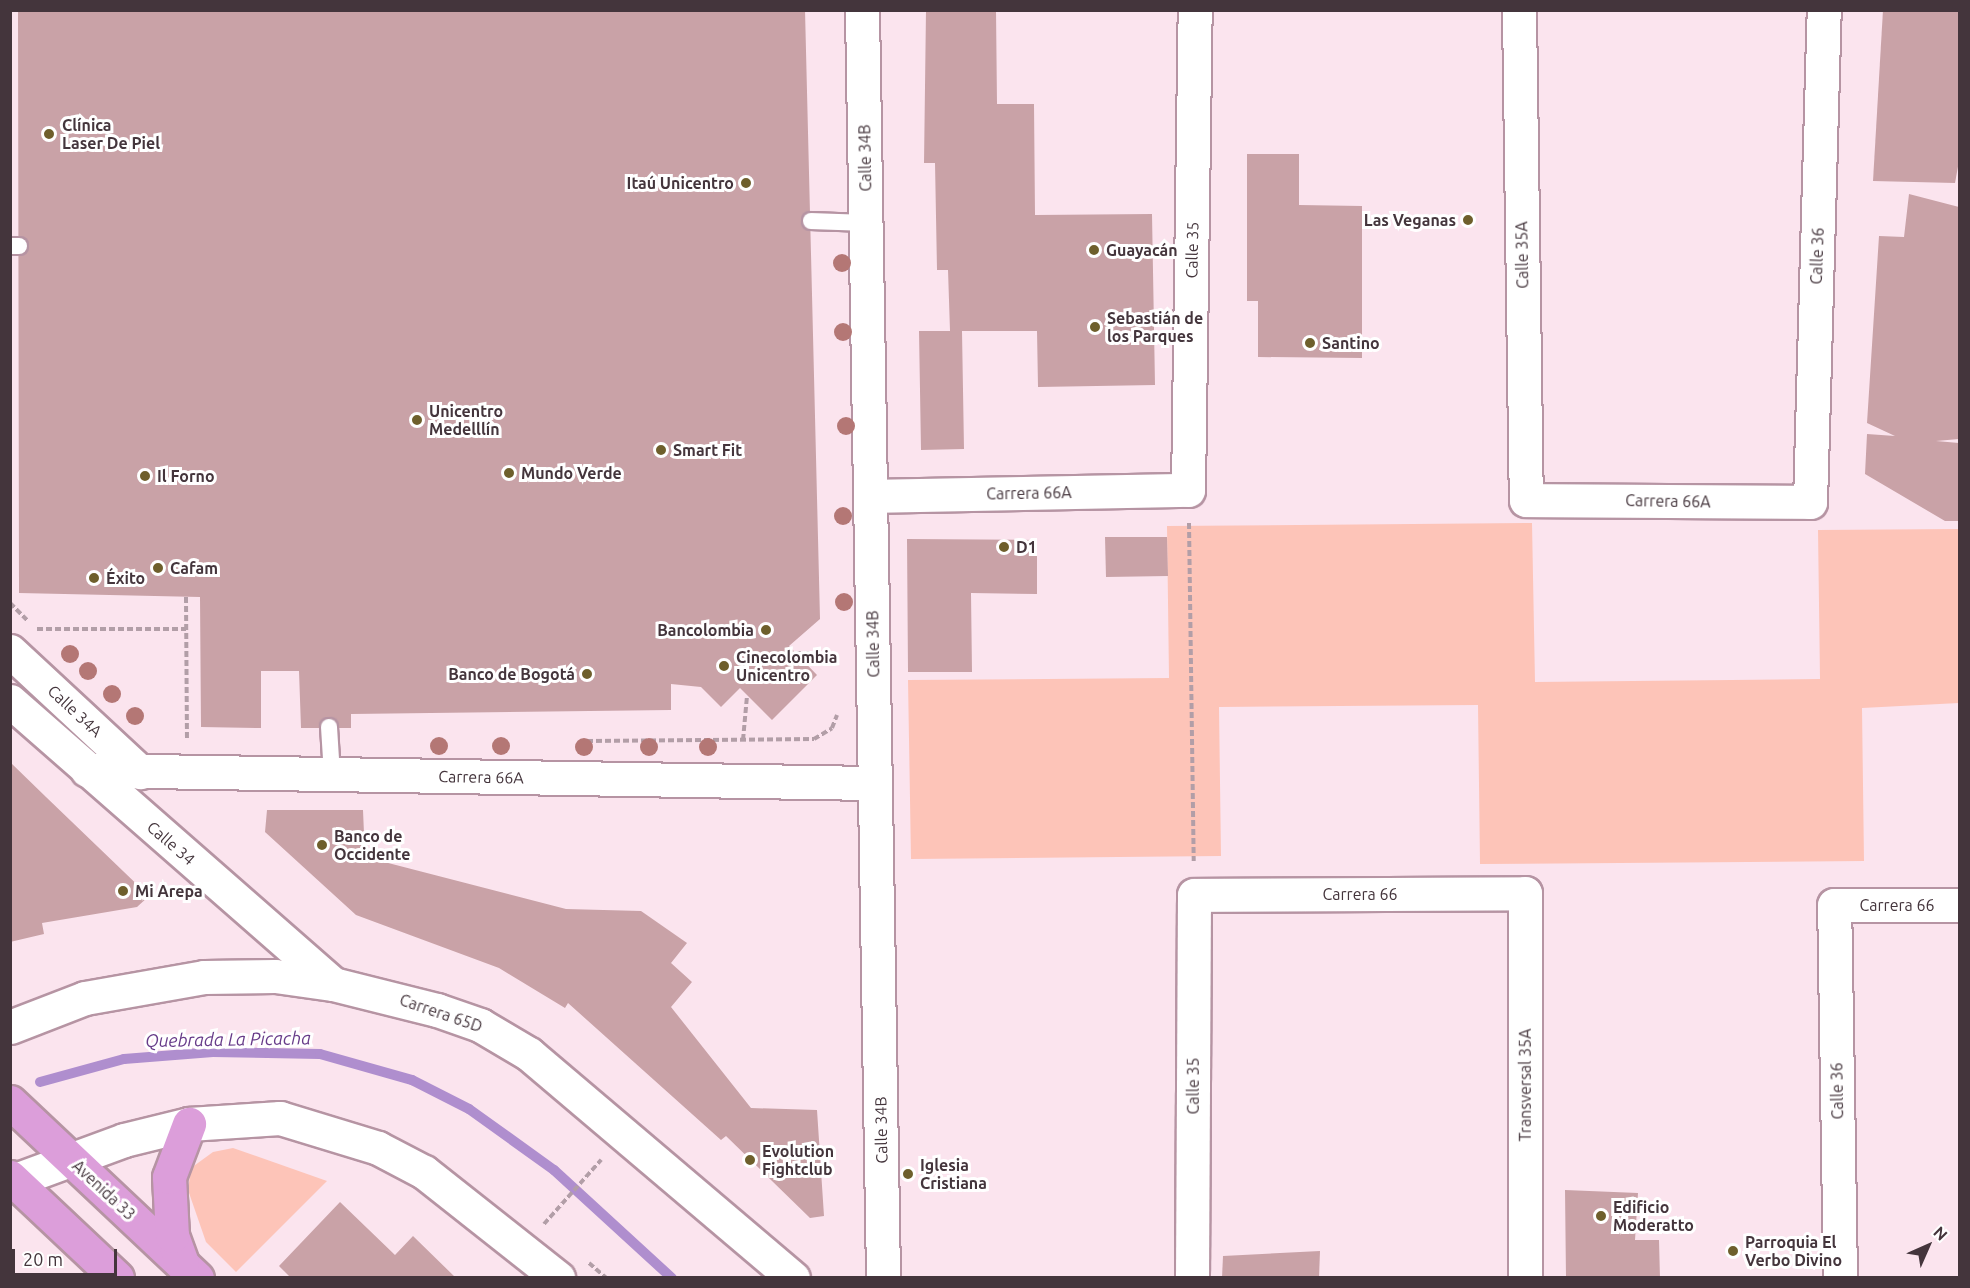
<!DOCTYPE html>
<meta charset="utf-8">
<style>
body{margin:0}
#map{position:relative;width:1970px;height:1288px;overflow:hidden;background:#fbe4ee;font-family:Ubuntu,sans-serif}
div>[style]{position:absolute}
.green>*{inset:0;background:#fdc4b8}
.stream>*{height:10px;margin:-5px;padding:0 5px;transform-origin:5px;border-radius:5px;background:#af8ece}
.building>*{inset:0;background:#c9a2a7}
.path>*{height:4px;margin-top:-2px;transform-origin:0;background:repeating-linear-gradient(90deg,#b29ea7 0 6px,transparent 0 9px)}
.roads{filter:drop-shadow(2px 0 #b694a3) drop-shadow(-2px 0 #b694a3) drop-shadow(0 2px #b694a3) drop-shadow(0 -2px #b694a3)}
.service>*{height:16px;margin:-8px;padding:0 8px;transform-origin:8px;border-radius:8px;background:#fff}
.minor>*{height:33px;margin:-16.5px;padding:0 16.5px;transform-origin:16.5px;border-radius:16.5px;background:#fff}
.tertiary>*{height:33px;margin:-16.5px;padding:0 16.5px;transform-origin:16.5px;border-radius:16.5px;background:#fff}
.primary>*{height:33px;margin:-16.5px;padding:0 16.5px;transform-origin:16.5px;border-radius:16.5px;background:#dc9eda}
.trees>*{width:18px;height:18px;margin:-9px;border-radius:50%;background:#b47775}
.dots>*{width:16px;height:16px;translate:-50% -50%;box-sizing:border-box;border:3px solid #fff;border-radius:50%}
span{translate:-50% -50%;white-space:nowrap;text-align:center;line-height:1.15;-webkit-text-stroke:6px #fff;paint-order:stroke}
.poi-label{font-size:16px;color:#44353c;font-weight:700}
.left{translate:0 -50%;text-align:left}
.right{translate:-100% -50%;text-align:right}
.street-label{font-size:16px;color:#44353c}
.water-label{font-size:18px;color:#673b89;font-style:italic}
.frame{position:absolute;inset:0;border:12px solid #44353c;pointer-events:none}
.north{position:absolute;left:1898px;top:1216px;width:60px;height:60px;-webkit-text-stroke:4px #fff;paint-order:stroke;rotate:45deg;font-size:16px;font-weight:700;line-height:24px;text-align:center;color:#44353c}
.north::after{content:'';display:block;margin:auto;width:21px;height:27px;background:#44353c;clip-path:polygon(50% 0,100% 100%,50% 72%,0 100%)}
.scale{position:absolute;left:12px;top:1249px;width:105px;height:27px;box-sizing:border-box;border:3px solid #44353c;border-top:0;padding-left:8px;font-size:18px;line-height:21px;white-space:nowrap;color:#44353c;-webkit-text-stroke:4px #fff;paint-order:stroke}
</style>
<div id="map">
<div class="green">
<div style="clip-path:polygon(1532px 523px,1535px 682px,1820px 679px,1818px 530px,1959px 529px,1959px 703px,1862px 708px,1864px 861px,1480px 864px,1478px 705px,1219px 707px,1221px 856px,911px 859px,908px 680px,1169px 678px,1167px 526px)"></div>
<div style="clip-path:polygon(233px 1148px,327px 1181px,236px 1272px,206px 1242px,188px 1190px,191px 1168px,213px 1152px)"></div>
</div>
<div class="stream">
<div style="left:40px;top:1082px;width:87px;rotate:-15.3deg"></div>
<div style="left:124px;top:1059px;width:89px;rotate:-4.5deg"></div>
<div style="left:213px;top:1052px;width:107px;rotate:1.1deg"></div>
<div style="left:320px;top:1054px;width:96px;rotate:15.8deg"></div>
<div style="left:412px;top:1080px;width:64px;rotate:27deg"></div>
<div style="left:469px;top:1109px;width:105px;rotate:35.7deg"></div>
<div style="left:554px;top:1170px;width:160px;rotate:42.5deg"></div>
</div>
<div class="building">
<div style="clip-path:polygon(18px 10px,805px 10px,820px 619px,789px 646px,817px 675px,772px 720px,740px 688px,721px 707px,701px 687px,671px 684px,671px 710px,351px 714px,351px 728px,301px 728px,299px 671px,261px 671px,261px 728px,201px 727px,200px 597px,19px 593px)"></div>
<div style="clip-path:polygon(926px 10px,996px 10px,997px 104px,1034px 104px,1035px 215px,1152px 214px,1155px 385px,1038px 387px,1037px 331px,962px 331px,964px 449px,921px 450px,919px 331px,950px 331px,948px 270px,937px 270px,935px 163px,924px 163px)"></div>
<div style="clip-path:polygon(1883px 10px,1959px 10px,1959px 161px,1955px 183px,1873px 181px)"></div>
<div style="clip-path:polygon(1247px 154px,1299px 154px,1299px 205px,1362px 206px,1362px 358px,1258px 357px,1258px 301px,1247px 301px)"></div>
<div style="clip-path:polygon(1909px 194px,1959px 207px,1959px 439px,1936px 441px,1959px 443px,1959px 521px,1945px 521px,1865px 474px,1867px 434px,1895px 436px,1867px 423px,1879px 236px,1904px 237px)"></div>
<div style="clip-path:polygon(1105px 537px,1167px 537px,1168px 576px,1106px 577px)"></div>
<div style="clip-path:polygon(907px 539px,1037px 540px,1037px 594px,971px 593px,972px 672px,908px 672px)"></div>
<div style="clip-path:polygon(10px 762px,46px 797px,149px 896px,137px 907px,42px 923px,44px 934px,10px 942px)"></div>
<div style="clip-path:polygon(267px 810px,363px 810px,365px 857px,566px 909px,641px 911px,687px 943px,671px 963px,692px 982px,671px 1007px,751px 1108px,817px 1110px,824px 1216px,810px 1218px,726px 1136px,721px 1140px,568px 1003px,565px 1008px,499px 968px,356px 915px,265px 832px)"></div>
<div style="clip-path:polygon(1565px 1190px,1638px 1193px,1635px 1240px,1659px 1240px,1660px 1278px,1566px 1278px)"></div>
<div style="clip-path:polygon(340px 1202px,395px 1255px,413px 1236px,456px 1278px,291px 1278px,279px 1266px)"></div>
<div style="clip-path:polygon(1320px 1251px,1319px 1278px,1222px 1278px,1223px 1256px)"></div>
</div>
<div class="path">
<div style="left:1189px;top:523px;width:338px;rotate:89.2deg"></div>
<div style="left:186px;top:597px;width:142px;rotate:89.6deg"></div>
<div style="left:10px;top:603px;width:24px;rotate:45deg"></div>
<div style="left:37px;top:629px;width:149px"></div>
<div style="left:795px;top:653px;width:44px;rotate:1.3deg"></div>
<div style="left:743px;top:740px;width:44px;rotate:-84.8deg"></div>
<div style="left:587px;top:741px;width:227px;rotate:-0.5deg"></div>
<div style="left:814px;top:739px;width:21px;rotate:-31deg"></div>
<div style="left:832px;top:728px;width:14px;rotate:-69deg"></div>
<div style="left:544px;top:1224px;width:86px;rotate:-48.3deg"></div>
<div style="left:589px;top:1263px;width:23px;rotate:41deg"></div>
</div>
<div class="roads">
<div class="service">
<div style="left:811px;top:221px;width:55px;rotate:2.1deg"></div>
<div style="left:10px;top:246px;width:9px"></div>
<div style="left:329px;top:727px;width:48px;rotate:86.4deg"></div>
</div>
<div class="minor">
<div style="left:1519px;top:10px;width:490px;rotate:89.2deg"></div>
<div style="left:1526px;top:500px;width:284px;rotate:0.4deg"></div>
<div style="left:1810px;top:502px;width:492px;rotate:-88.4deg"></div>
<div style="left:10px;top:651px;width:178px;rotate:42.9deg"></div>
<div style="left:10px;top:701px;width:429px;rotate:41.2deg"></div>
<div style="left:87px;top:770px;width:788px;rotate:0.95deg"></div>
<div style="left:1192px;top:1278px;width:383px;rotate:-89.7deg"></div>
<div style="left:1194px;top:895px;width:331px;rotate:-0.3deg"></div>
<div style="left:1525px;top:893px;width:385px;rotate:90deg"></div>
<div style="left:1840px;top:1278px;width:373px;rotate:-90.9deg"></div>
<div style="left:1834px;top:905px;width:126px"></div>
</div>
<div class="tertiary">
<div style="left:862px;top:10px;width:1268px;rotate:89.05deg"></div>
<div style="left:871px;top:496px;width:317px;rotate:-1.1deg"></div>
<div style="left:1188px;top:490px;width:480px;rotate:-89.2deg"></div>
<div style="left:10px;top:1027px;width:80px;rotate:-21.1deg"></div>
<div style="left:85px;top:998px;width:121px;rotate:-10deg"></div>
<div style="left:204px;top:977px;width:71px;rotate:-0.8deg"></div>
<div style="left:275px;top:976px;width:59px;rotate:7.9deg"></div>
<div style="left:333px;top:984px;width:107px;rotate:14deg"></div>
<div style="left:437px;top:1010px;width:46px;rotate:19.2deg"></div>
<div style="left:480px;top:1025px;width:57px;rotate:30.6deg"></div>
<div style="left:529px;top:1054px;width:346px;rotate:40.3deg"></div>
<div style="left:10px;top:1182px;width:121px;rotate:-20.2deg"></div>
<div style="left:124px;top:1140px;width:67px;rotate:-13.8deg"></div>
<div style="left:189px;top:1124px;width:91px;rotate:-3.8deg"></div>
<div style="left:280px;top:1118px;width:102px;rotate:17deg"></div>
<div style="left:378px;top:1148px;width:52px;rotate:27.6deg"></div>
<div style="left:424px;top:1172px;width:171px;rotate:38.3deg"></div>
</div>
<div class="primary">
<div style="left:10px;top:1102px;width:257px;rotate:43.3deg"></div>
<div style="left:10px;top:1177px;width:147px;rotate:43.3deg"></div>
<div style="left:182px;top:1263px;width:29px;rotate:-110deg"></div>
<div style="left:172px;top:1236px;width:59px;rotate:-92.9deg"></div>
<div style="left:169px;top:1177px;width:57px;rotate:-69.3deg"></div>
</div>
</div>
<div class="trees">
<div style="left:842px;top:263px"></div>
<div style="left:843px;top:332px"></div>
<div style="left:846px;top:426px"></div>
<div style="left:843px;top:516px"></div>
<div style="left:844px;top:602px"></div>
<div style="left:70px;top:654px"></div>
<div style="left:88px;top:671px"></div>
<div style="left:112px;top:694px"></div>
<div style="left:135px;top:716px"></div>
<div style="left:439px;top:746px"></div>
<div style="left:501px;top:746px"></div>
<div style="left:584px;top:747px"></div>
<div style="left:649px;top:747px"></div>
<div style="left:708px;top:747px"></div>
</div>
<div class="dots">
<div style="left:49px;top:134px;background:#6e5f2c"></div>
<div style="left:746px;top:183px;background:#6e5f2c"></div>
<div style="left:1468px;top:220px;background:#6e5f2c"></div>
<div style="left:1094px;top:250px;background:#6e5f2c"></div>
<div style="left:1095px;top:327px;background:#6e5f2c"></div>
<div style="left:1310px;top:343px;background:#6e5f2c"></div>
<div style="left:417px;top:420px;background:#6e5f2c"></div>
<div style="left:661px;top:450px;background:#6e5f2c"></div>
<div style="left:509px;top:473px;background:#6e5f2c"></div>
<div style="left:145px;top:476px;background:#6e5f2c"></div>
<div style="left:1004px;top:547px;background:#6e5f2c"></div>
<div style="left:158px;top:568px;background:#6e5f2c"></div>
<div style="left:94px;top:578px;background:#6e5f2c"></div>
<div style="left:766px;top:630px;background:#6e5f2c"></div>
<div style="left:724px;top:666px;background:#6e5f2c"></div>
<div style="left:587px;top:674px;background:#6e5f2c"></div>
<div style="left:322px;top:845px;background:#6e5f2c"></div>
<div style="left:123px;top:891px;background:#6e5f2c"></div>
<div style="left:750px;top:1160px;background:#6e5f2c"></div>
<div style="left:908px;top:1174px;background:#6e5f2c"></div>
<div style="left:1601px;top:1216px;background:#6e5f2c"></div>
<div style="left:1733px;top:1251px;background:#6e5f2c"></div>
</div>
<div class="poi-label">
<span class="left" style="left:62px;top:134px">Clínica<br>Laser De Piel</span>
<span class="right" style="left:734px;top:183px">Itaú Unicentro</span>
<span class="right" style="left:1456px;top:220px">Las Veganas</span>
<span class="left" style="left:1106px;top:250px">Guayacán</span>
<span class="left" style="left:1107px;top:327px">Sebastián de<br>los Parques</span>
<span class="left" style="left:1322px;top:343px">Santino</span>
<span class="left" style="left:429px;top:420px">Unicentro<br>Medelllín</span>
<span class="left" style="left:673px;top:450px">Smart Fit</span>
<span class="left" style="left:521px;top:473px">Mundo Verde</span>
<span class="left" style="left:157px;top:476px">Il Forno</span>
<span class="left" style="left:1016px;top:547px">D1</span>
<span class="left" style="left:170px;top:568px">Cafam</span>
<span class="left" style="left:106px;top:578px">Éxito</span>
<span class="right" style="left:754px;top:630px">Bancolombia</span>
<span class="left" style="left:736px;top:666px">Cinecolombia<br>Unicentro</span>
<span class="right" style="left:575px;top:674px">Banco de Bogotá</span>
<span class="left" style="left:334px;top:845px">Banco de<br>Occidente</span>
<span class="left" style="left:135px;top:891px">Mi Arepa</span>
<span class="left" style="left:762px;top:1160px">Evolution<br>Fightclub</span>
<span class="left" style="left:920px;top:1174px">Iglesia<br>Cristiana</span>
<span class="left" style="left:1613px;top:1216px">Edificio<br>Moderatto</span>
<span class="left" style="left:1745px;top:1251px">Parroquia El<br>Verbo Divino</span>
</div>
<div class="street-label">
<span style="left:865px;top:158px;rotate:-91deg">Calle 34B</span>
<span style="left:1192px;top:250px;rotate:-89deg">Calle 35</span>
<span style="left:1522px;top:255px;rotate:-91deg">Calle 35A</span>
<span style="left:1817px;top:256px;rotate:-88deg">Calle 36</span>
<span style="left:1029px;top:493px;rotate:-1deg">Carrera 66A</span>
<span style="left:1668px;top:501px;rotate:1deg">Carrera 66A</span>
<span style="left:873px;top:644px;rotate:-91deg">Calle 34B</span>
<span style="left:75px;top:711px;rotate:43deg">Calle 34A</span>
<span style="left:481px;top:777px;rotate:1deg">Carrera 66A</span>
<span style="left:171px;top:843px;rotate:41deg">Calle 34</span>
<span style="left:1360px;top:894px">Carrera 66</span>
<span style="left:1897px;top:905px">Carrera 66</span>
<span style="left:441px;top:1013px;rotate:19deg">Carrera 65D</span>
<span style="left:1525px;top:1085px;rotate:-90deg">Transversal 35A</span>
<span style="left:1193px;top:1086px;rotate:-90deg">Calle 35</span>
<span style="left:1837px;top:1091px;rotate:-91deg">Calle 36</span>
<span style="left:881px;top:1130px;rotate:-91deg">Calle 34B</span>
<span style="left:104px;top:1190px;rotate:43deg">Avenida 33</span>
</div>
<div class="water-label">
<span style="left:228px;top:1039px;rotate:-1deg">Quebrada La Picacha</span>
</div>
<div class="frame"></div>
<div class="north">N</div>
<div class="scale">20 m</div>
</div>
